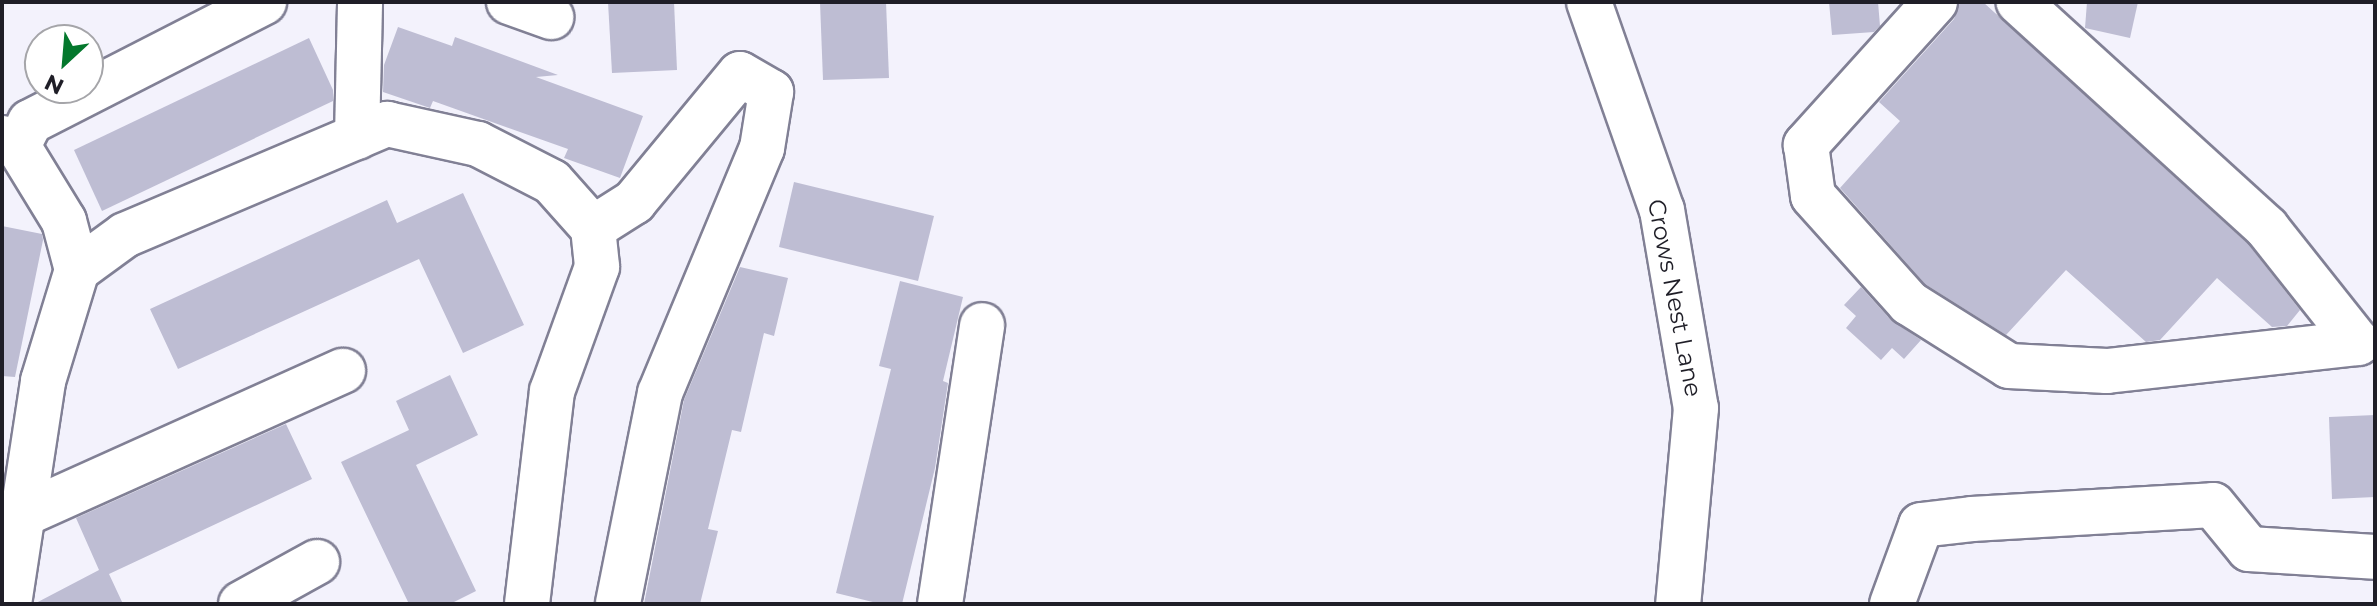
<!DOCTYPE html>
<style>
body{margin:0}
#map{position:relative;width:2377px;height:606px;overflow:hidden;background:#f3f2fc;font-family:Montserrat,sans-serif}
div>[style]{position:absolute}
.building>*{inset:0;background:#bebdd3}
.roads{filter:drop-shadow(2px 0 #818095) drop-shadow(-2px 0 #818095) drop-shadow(0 2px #818095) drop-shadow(0 -2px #818095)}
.minor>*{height:44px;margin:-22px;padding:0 22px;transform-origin:22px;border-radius:22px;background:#fff}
span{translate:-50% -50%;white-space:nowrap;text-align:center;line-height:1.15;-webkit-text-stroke:7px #fff;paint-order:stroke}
.street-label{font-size:24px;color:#1f1e27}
.frame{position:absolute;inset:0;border:4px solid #1f1e27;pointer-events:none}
.north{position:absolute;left:24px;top:24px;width:80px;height:80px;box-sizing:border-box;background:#fff;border:2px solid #a5a5a9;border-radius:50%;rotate:206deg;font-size:22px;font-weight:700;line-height:32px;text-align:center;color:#1f1e27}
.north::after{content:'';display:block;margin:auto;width:28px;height:36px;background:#04782d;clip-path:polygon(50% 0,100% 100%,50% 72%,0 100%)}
</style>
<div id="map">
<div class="building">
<div style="clip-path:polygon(608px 2px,674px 2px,677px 70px,612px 73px)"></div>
<div style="clip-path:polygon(820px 2px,886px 2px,889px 78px,823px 80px)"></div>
<div style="clip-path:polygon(1829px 2px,1878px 2px,1880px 26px,1874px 32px,1832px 35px)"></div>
<div style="clip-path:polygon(1960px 2px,1983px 2px,2249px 245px,2300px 310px,2287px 326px,2272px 327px,2217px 278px,2160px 340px,2146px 342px,2066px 270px,2006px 335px,1925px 284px,1840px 188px,1900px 121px,1879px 102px,1954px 19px)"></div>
<div style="clip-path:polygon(2087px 2px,2138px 2px,2130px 38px,2085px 28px)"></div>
<div style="clip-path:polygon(398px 27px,452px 46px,455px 37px,558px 75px,536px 77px,643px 116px,620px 178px,564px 158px,568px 149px,433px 101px,430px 108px,383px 92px,384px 65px)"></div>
<div style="clip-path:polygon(309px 38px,333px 90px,333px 101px,102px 211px,74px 150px)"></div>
<div style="clip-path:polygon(794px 182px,934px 216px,918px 281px,779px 247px)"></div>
<div style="clip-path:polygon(463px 193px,524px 325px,463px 353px,419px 259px,178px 369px,150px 309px,387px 200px,397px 223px)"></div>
<div style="clip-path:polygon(2px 226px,42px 234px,43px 240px,15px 377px,2px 376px)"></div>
<div style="clip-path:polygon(740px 267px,788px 278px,774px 336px,764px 333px,741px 432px,732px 430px,708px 529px,718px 531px,700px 604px,644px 604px,684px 400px)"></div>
<div style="clip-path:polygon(900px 281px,963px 297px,943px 381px,948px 383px,935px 468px,902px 604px,881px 604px,836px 593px,891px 369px,879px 366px)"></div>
<div style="clip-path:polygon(1861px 287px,1891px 320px,1921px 340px,1904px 359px,1892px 348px,1881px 360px,1846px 328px,1856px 316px,1844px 305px)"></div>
<div style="clip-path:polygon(450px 375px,478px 435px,416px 465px,476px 591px,450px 604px,409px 604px,341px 462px,409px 430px,396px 401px)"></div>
<div style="clip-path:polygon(2375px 415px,2375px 497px,2332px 499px,2329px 417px)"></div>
<div style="clip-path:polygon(286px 424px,312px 479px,109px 574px,123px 604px,34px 604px,99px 570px,76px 518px)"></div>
</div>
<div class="roads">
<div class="minor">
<div style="left:509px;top:2px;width:45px;rotate:19.7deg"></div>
<div style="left:1589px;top:2px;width:220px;rotate:70.7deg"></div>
<div style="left:1662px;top:210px;width:201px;rotate:80.3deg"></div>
<div style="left:1696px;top:408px;width:197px;rotate:95.2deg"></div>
<div style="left:1935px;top:2px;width:193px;rotate:132.1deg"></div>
<div style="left:1806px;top:145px;width:51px;rotate:82.2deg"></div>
<div style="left:1813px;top:196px;width:144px;rotate:48.1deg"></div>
<div style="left:1909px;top:303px;width:118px;rotate:32.2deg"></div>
<div style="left:2009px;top:366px;width:98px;rotate:2.9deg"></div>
<div style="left:2107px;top:371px;width:253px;rotate:-6.4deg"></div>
<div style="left:2358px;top:343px;width:147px;rotate:-128.4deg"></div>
<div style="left:2267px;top:228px;width:336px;rotate:-137.7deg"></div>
<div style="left:357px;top:137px;width:135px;rotate:-88.7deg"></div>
<div style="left:2px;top:138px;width:18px;rotate:27deg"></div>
<div style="left:18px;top:146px;width:88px;rotate:58.5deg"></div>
<div style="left:64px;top:221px;width:51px;rotate:75.1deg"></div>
<div style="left:18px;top:146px;width:27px;rotate:-63deg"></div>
<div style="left:30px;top:122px;width:263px;rotate:-27.1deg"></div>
<div style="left:593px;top:228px;width:49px;rotate:-32.4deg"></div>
<div style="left:634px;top:202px;width:166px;rotate:-50.4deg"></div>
<div style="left:740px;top:74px;width:36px;rotate:30deg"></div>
<div style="left:771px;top:92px;width:57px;rotate:99.1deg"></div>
<div style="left:762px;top:148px;width:265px;rotate:112.6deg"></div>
<div style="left:660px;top:393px;width:215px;rotate:101.3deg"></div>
<div style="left:22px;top:515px;width:352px;rotate:-24.2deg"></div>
<div style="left:9px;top:604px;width:226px;rotate:-81.3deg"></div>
<div style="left:43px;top:381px;width:116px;rotate:-73deg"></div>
<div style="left:77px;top:270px;width:59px;rotate:-36.1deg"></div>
<div style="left:125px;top:235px;width:285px;rotate:-23deg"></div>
<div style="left:387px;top:124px;width:93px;rotate:12.4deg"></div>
<div style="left:478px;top:144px;width:83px;rotate:27.2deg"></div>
<div style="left:552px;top:182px;width:62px;rotate:48.3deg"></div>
<div style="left:593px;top:228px;width:39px;rotate:84deg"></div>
<div style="left:597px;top:267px;width:132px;rotate:109.9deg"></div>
<div style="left:552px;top:391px;width:214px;rotate:96.7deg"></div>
<div style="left:241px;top:604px;width:87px;rotate:-28.9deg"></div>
<div style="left:940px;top:604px;width:282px;rotate:-81.4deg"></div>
<div style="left:1892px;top:604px;width:84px;rotate:-69.8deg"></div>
<div style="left:1921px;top:525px;width:51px;rotate:-6.7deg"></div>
<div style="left:1972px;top:519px;width:241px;rotate:-3.3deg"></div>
<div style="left:2213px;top:505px;width:57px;rotate:50.7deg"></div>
<div style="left:2249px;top:549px;width:126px;rotate:3.6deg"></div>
</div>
</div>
<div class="street-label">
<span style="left:1675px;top:298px;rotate:79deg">Crows Nest Lane</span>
</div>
<div class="frame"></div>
<div class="north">N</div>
</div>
